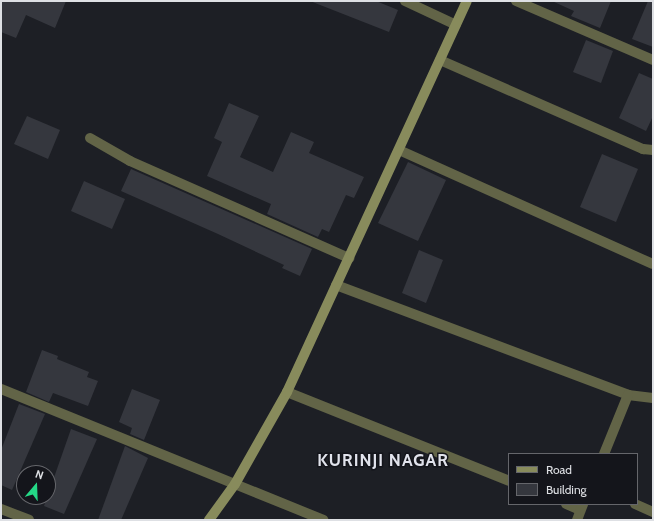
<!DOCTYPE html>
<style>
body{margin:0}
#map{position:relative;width:654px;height:521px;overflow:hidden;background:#1d1f25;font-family:Cabin,sans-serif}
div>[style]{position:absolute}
.building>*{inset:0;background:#35373e}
.street>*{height:10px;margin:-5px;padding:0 5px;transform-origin:5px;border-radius:5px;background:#626447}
.secondary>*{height:10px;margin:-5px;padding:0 5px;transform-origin:5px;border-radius:5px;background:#888b5c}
span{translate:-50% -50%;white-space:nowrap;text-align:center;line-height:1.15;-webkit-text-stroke:3px #14151b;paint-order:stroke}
.district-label{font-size:17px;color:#e1e3ec;font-weight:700;letter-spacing:1px}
.frame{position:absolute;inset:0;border:2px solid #dee0e4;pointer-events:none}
.legend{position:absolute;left:508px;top:453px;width:130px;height:52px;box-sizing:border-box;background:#14151b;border:1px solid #65666b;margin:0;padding:5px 7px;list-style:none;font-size:12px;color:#dee0e4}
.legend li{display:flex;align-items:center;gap:8px;height:20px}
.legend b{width:20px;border:1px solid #65666b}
.north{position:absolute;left:16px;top:465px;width:40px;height:40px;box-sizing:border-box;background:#14151b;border:1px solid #65666b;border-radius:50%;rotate:19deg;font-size:11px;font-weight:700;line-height:16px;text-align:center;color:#dee0e4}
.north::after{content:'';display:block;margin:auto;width:14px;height:18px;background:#24d886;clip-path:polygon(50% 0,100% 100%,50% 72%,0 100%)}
</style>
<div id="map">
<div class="building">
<div style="clip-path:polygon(1px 1px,66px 1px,55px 28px,26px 15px,16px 38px,1px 32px)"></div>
<div style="clip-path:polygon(310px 1px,376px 1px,398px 10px,389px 32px)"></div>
<div style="clip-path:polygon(552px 1px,611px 1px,600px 28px,571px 16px,574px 11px)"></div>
<div style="clip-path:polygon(648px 1px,653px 1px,653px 47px,632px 39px)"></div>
<div style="clip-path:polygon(586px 40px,613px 51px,601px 83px,573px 72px)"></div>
<div style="clip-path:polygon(639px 73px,653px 79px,653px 116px,646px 131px,619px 118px)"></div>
<div style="clip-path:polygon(229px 103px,259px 116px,240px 157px,273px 172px,291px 132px,314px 142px,309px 153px,364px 177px,354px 198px,346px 195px,329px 232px,322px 229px,318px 237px,267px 214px,271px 204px,207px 176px,222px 142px,214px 138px)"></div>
<div style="clip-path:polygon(27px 116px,60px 130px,48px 159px,14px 144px)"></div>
<div style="clip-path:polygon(602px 154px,638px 169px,616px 222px,580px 207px)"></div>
<div style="clip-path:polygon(408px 162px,446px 180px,418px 241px,378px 223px)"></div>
<div style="clip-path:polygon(131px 169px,312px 249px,300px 276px,282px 268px,284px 265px,218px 234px,121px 191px)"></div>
<div style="clip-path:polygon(84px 181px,125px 199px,112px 229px,71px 211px)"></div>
<div style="clip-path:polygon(419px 250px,443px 260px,426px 303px,402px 293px)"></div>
<div style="clip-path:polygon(42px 350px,58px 356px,57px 359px,89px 372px,87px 377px,98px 381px,88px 406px,53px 393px,49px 402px,26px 392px)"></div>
<div style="clip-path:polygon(132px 389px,160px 400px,144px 440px,130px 434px,132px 428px,119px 422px)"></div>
<div style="clip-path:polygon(19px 404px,45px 414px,12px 490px,1px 485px,1px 450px)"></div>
<div style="clip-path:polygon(71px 429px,97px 439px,64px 514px,44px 506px)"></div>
<div style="clip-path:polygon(125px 446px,148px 458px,121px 520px,98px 520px)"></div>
</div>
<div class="street">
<div style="left:405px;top:1px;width:56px;rotate:25.2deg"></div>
<div style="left:516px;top:1px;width:149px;rotate:23.3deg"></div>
<div style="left:440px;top:60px;width:222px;rotate:23.7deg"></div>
<div style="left:643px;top:149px;width:10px;rotate:6deg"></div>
<div style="left:90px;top:138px;width:46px;rotate:29.9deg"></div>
<div style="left:130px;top:161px;width:240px;rotate:23.9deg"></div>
<div style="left:399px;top:150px;width:278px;rotate:24.2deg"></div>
<div style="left:336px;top:285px;width:312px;rotate:20.6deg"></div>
<div style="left:628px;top:395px;width:25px;rotate:7deg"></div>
<div style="left:1px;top:389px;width:348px;rotate:22.1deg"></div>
<div style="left:287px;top:392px;width:239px;rotate:21.8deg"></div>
<div style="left:604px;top:454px;width:64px;rotate:-67.9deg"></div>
<div style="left:566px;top:504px;width:15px;rotate:23deg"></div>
<div style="left:635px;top:504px;width:20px;rotate:24deg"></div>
<div style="left:1px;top:509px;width:30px;rotate:21deg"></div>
<div style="left:577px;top:520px;width:17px;rotate:-69deg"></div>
</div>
<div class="secondary">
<div style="left:209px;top:520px;width:44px;rotate:-54.2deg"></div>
<div style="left:235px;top:484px;width:106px;rotate:-60.5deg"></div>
<div style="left:287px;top:392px;width:430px;rotate:-65.3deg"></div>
</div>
<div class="district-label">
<span style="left:383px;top:461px">KURINJI NAGAR</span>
</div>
<div class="frame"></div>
<ul class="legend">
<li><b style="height:5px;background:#888b5c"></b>Road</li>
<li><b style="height:11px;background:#35373e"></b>Building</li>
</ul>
<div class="north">N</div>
</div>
